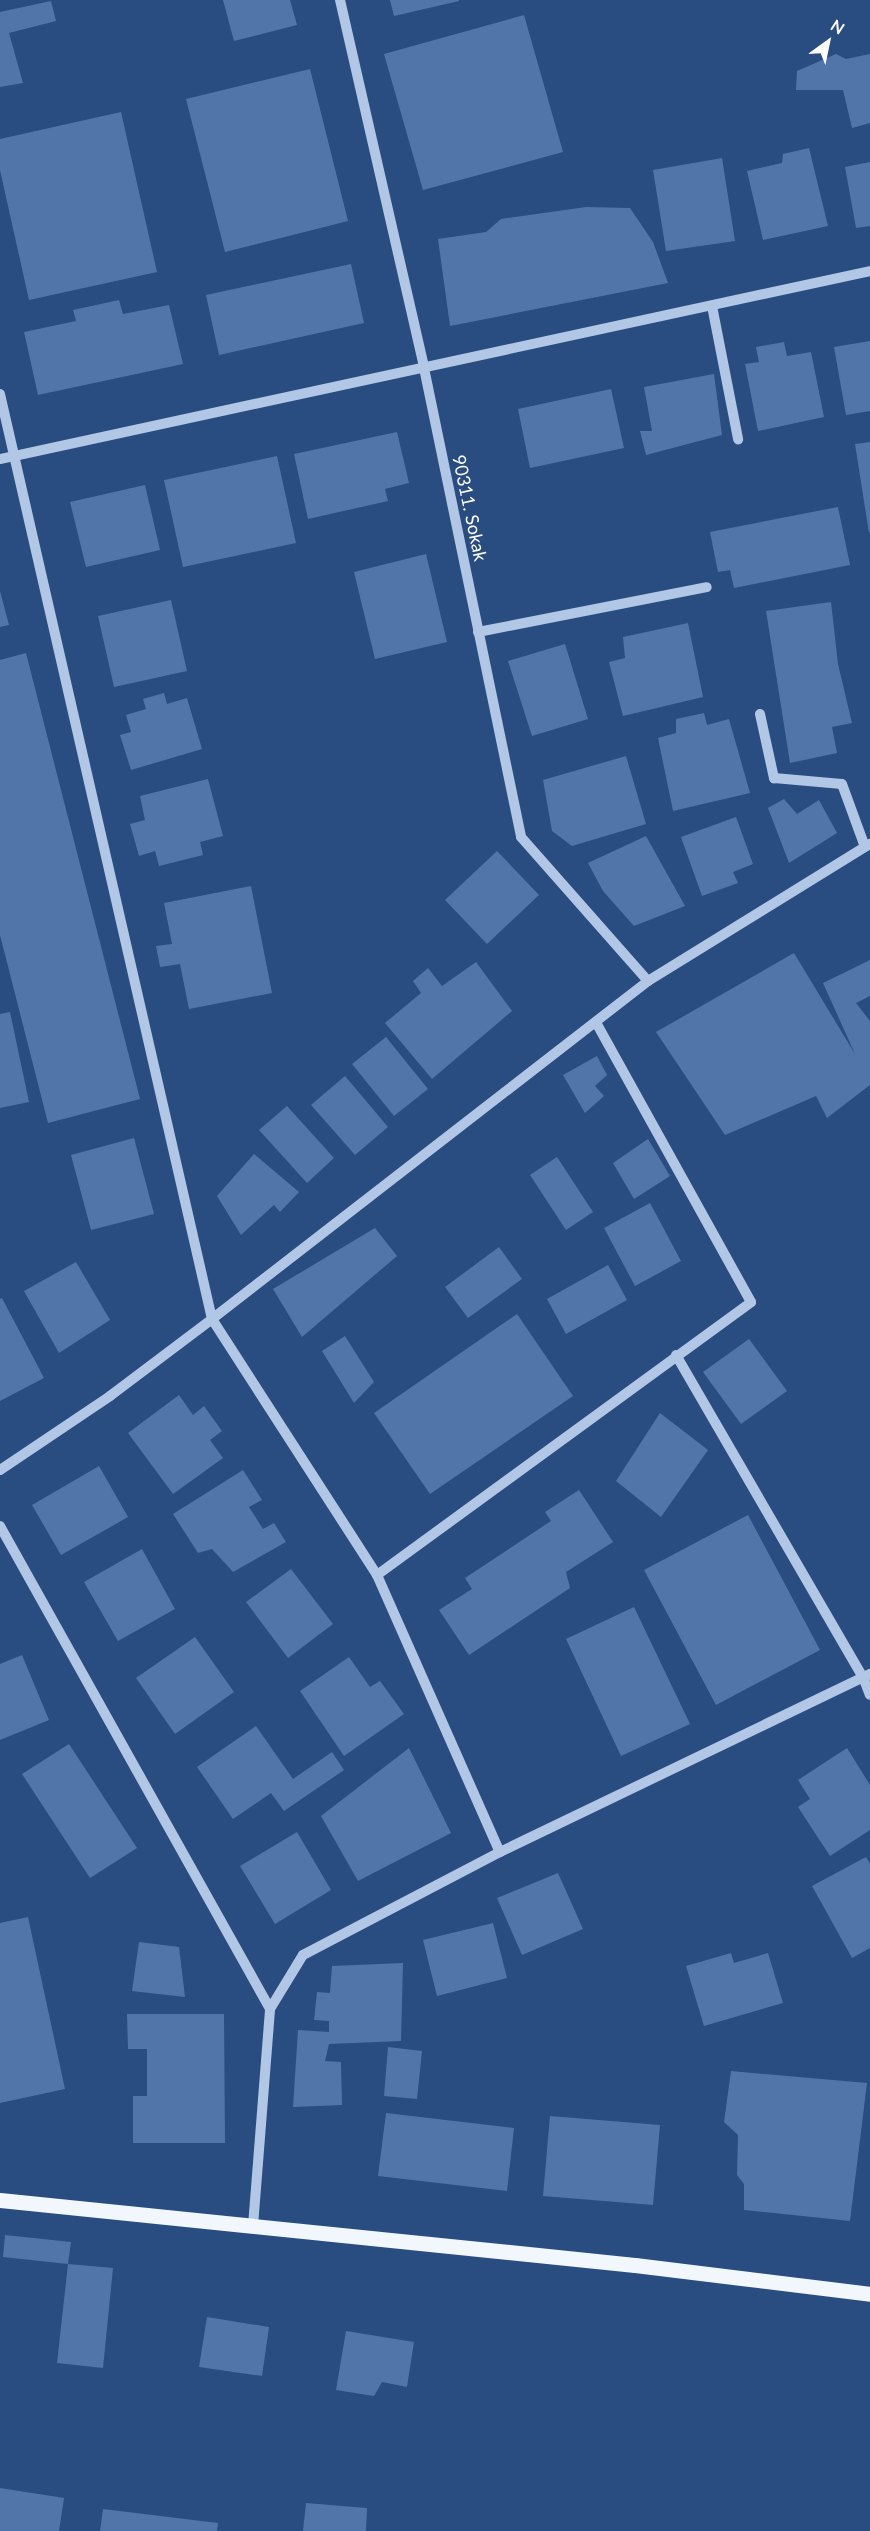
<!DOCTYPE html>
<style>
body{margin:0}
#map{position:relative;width:870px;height:2531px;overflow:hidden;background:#294c81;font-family:Lato,sans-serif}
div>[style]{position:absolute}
.building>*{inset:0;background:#5275a9}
.minor>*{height:10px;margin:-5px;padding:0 5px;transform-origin:5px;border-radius:5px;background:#b1c7e5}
.major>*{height:15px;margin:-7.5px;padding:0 7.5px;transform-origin:7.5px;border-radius:7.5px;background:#f2f6fd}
span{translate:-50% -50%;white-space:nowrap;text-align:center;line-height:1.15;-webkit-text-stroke:6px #294c81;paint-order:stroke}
.street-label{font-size:18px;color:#fff}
.north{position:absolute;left:798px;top:12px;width:60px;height:60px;-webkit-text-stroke:4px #294c81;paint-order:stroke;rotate:33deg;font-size:16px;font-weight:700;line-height:24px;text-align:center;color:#fff}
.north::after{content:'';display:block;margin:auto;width:21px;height:27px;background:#fff;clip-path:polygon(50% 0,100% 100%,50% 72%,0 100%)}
</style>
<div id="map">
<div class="building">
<div style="clip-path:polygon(223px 0,290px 0,297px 25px,234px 41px)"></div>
<div style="clip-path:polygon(390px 0,459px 0,459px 1px,394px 16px)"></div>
<div style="clip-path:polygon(51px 1px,56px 21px,9px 33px,23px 83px,0 87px,0 12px)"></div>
<div style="clip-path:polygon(524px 15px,563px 152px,423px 190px,384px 54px)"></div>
<div style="clip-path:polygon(836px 54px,846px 59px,870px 54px,870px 123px,852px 128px,843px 90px,796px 90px,797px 71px)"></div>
<div style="clip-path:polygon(310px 69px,348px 221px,225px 252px,186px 99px)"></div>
<div style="clip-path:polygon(121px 112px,157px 272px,29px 300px,0 170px,0 139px)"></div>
<div style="clip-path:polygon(809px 148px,828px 226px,763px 240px,747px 171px,782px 163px,783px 154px)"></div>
<div style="clip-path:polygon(722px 158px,735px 241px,666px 251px,653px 170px)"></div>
<div style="clip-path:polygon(870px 162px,870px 226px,856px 228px,845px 167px)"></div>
<div style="clip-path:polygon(586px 207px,630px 208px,653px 242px,668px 283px,450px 326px,438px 239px,486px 232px,501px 219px)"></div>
<div style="clip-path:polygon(351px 264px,364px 323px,219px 355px,206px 295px)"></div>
<div style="clip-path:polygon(119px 300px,123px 314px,169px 305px,183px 364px,38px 395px,24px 332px,76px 321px,73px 310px)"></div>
<div style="clip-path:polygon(870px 341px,870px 411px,846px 415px,834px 347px)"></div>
<div style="clip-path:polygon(784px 342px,787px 356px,811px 352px,824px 417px,758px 431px,745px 364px,759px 362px,756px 347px)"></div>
<div style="clip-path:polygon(714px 374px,722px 435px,646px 455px,640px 431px,652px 431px,644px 387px)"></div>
<div style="clip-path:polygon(611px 389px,624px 448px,530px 468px,518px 409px)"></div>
<div style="clip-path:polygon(397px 432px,409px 483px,385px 489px,388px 501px,308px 519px,294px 454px)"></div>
<div style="clip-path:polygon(870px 442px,870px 532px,869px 533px,855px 444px)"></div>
<div style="clip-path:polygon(277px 456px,296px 543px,183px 567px,164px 480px)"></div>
<div style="clip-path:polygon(145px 485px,160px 550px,86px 567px,70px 502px)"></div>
<div style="clip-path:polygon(838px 507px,850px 565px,734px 588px,730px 570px,718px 572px,710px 532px)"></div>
<div style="clip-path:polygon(426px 554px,447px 642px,375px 659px,354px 572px)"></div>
<div style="clip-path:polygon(0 591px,9px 625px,0 627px)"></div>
<div style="clip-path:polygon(171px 600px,187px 671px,114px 687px,98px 616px)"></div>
<div style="clip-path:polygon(831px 602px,838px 664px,852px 723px,832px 727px,837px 753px,790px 763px,766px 611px)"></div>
<div style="clip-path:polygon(688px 623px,703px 697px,623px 716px,609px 662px,625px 658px,623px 637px)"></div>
<div style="clip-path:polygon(565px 644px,588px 719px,532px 736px,508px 661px)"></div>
<div style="clip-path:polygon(26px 653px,140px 1099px,48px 1123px,0 935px,0 660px)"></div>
<div style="clip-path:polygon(164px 693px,167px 704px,187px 698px,202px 749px,131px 770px,120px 735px,131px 732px,126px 715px,146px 709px,143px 699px)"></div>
<div style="clip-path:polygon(704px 713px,707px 725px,729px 719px,750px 793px,673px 811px,658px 738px,676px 733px,676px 719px)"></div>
<div style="clip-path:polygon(626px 756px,646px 824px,572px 846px,552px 831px,543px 780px)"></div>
<div style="clip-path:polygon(208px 779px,223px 836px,200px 842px,203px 855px,159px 866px,155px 851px,139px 856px,130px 824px,145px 820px,140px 796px)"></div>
<div style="clip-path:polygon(784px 799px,797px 814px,819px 800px,837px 833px,789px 863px,768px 808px)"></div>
<div style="clip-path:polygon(736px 817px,753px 864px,733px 872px,738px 883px,702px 896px,681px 837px)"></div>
<div style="clip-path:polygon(646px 836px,685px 906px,634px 926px,603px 891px,588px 863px)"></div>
<div style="clip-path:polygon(497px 851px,539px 895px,487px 944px,445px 900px)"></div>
<div style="clip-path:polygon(251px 886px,272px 993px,189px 1009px,180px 964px,160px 967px,156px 946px,172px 944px,164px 903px)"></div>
<div style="clip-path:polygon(794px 953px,855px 1054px,823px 983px,870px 960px,870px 996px,856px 1003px,870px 1021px,870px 1085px,827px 1118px,816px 1096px,725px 1135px,656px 1032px)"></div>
<div style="clip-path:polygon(476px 962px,512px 1011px,432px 1079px,385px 1023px,421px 993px,413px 981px,428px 968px,442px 986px)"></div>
<div style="clip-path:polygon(10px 1012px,29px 1102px,0 1108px,0 1014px)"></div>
<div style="clip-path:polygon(386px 1037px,428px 1089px,394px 1116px,352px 1064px)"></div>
<div style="clip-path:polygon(597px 1056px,607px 1075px,595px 1086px,604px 1096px,585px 1113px,563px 1075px)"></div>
<div style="clip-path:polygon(345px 1076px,388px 1127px,355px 1155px,311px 1105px)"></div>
<div style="clip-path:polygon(287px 1106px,334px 1158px,307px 1183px,259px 1130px)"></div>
<div style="clip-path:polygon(134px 1138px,154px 1214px,91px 1230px,71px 1155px)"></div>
<div style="clip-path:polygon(648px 1139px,670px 1176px,634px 1199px,613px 1163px)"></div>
<div style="clip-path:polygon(254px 1154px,299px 1192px,280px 1212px,274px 1205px,241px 1235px,217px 1196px)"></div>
<div style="clip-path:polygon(557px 1157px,593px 1212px,566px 1230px,530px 1175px)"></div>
<div style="clip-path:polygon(650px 1203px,681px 1261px,635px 1286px,604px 1228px)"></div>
<div style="clip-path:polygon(375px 1228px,397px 1256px,302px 1337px,273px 1289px)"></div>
<div style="clip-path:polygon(499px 1247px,522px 1279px,468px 1318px,445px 1287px)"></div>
<div style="clip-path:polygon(76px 1262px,110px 1320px,59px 1353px,24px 1291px)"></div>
<div style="clip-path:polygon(608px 1265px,627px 1300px,566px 1334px,547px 1299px)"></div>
<div style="clip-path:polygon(2px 1298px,44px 1378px,0 1401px,0 1299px)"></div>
<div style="clip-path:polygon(517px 1314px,573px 1396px,430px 1494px,374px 1413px)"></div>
<div style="clip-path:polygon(345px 1336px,374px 1382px,354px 1403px,322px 1351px)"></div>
<div style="clip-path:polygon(749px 1339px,787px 1391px,741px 1424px,703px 1372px)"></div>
<div style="clip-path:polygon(179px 1395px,193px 1415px,204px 1406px,222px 1431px,210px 1440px,223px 1458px,173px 1494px,128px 1433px)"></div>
<div style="clip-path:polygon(660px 1413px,708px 1450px,661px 1517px,616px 1481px)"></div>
<div style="clip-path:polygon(99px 1466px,128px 1517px,61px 1555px,32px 1505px)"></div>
<div style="clip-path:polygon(243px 1470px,262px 1500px,249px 1507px,263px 1529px,274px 1523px,286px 1542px,233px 1572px,212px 1549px,198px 1553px,173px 1514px)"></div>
<div style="clip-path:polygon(579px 1490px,613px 1542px,566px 1572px,570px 1588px,469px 1655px,439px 1610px,472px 1589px,465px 1578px,551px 1521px,545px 1512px)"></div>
<div style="clip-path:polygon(748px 1515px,820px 1650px,716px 1705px,644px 1570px)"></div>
<div style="clip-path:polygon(142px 1549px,175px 1609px,118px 1641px,84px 1582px)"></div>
<div style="clip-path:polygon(291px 1569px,333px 1624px,288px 1658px,246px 1602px)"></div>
<div style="clip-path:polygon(634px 1607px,690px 1724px,621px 1756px,566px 1639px)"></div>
<div style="clip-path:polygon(195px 1637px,234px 1692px,175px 1734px,136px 1678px)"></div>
<div style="clip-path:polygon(22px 1655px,49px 1720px,0 1740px,0 1664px)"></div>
<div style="clip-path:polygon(349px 1657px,370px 1687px,380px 1681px,404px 1714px,344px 1756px,300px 1691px)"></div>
<div style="clip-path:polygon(256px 1726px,293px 1779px,332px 1752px,344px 1770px,284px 1811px,271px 1793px,233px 1819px,197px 1767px)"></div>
<div style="clip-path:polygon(69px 1744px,137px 1848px,90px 1878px,22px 1774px)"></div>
<div style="clip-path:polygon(409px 1748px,451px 1833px,358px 1881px,321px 1816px)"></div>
<div style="clip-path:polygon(847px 1748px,870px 1785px,870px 1830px,830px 1856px,798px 1807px,810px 1799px,798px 1780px)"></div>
<div style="clip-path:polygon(297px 1832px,331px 1890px,275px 1924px,240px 1866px)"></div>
<div style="clip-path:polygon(866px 1857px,870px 1864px,870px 1948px,852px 1958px,812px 1886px)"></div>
<div style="clip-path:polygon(558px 1873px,583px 1929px,522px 1955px,497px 1898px)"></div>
<div style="clip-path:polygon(28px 1917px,65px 2089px,0 2103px,0 1923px)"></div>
<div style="clip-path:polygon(493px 1923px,507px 1978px,437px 1996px,423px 1940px)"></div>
<div style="clip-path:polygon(139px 1942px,179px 1947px,185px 1997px,132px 1991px)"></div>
<div style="clip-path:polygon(731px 1953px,734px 1963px,768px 1953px,783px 2003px,704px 2026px,686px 1966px)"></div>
<div style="clip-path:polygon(403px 1963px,401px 2041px,329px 2044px,325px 2061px,341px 2062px,342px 2105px,293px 2107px,298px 2030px,329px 2032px,329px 2021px,314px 2020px,317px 1992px,330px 1993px,332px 1966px)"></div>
<div style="clip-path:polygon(127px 2014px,224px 2014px,225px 2143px,133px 2143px,133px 2096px,147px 2096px,147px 2049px,128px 2049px)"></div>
<div style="clip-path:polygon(388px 2047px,422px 2051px,417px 2099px,384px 2096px)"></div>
<div style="clip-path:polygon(731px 2071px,867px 2083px,850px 2221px,744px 2210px,744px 2184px,737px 2175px,738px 2135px,724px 2122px)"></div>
<div style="clip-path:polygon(386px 2113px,514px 2128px,507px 2191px,378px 2176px)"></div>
<div style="clip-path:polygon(550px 2116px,660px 2125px,653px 2205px,543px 2196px)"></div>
<div style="clip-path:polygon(5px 2235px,71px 2242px,68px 2264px,3px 2257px)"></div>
<div style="clip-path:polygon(68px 2264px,113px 2268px,103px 2368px,57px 2363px)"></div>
<div style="clip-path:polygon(207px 2317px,269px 2327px,262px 2376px,199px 2367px)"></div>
<div style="clip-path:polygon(346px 2331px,414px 2342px,407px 2387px,382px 2382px,374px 2396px,336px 2390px)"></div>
<div style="clip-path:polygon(0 2488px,64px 2498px,59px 2531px,0 2531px)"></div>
<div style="clip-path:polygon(306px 2503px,367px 2508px,366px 2531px,303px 2531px)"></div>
<div style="clip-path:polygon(103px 2509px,218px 2523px,217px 2531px,100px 2531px)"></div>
</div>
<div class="minor">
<div style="left:340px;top:0;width:377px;rotate:77.1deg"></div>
<div style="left:424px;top:368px;width:479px;rotate:78.3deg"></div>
<div style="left:521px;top:837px;width:192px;rotate:48.6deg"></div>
<div style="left:712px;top:306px;width:136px;rotate:78.9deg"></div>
<div style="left:0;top:394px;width:949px;rotate:77.09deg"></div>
<div style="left:212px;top:1319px;width:305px;rotate:57.2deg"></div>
<div style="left:377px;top:1575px;width:303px;rotate:66.1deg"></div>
<div style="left:0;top:459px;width:890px;rotate:-12.19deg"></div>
<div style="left:478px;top:632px;width:233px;rotate:-11.1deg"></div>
<div style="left:760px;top:714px;width:66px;rotate:77.7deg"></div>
<div style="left:774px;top:778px;width:68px;rotate:5deg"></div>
<div style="left:842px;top:784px;width:67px;rotate:69.9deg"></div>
<div style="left:676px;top:1355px;width:372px;rotate:59.9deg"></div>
<div style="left:863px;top:1677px;width:19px;rotate:69deg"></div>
<div style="left:0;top:1470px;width:133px;rotate:-33.9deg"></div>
<div style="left:110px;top:1396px;width:128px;rotate:-37deg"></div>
<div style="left:212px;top:1319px;width:552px;rotate:-37.78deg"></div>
<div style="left:648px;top:981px;width:261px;rotate:-31.7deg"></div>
<div style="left:0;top:1526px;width:553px;rotate:60.79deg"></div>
<div style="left:377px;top:1575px;width:463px;rotate:-36.1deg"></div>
<div style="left:751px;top:1302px;width:320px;rotate:-119deg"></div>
<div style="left:253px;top:2226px;width:218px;rotate:-85.5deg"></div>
<div style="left:270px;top:2009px;width:63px;rotate:-58.6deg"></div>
<div style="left:303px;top:1955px;width:222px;rotate:-27.6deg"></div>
<div style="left:500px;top:1852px;width:411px;rotate:-25.7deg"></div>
</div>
<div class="major">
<div style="left:0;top:2200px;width:638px;rotate:5.84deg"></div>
<div style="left:635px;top:2265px;width:237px;rotate:7deg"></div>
</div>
<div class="street-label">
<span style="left:470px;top:508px;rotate:78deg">90311. Sokak</span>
</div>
<div class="north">N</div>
</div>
